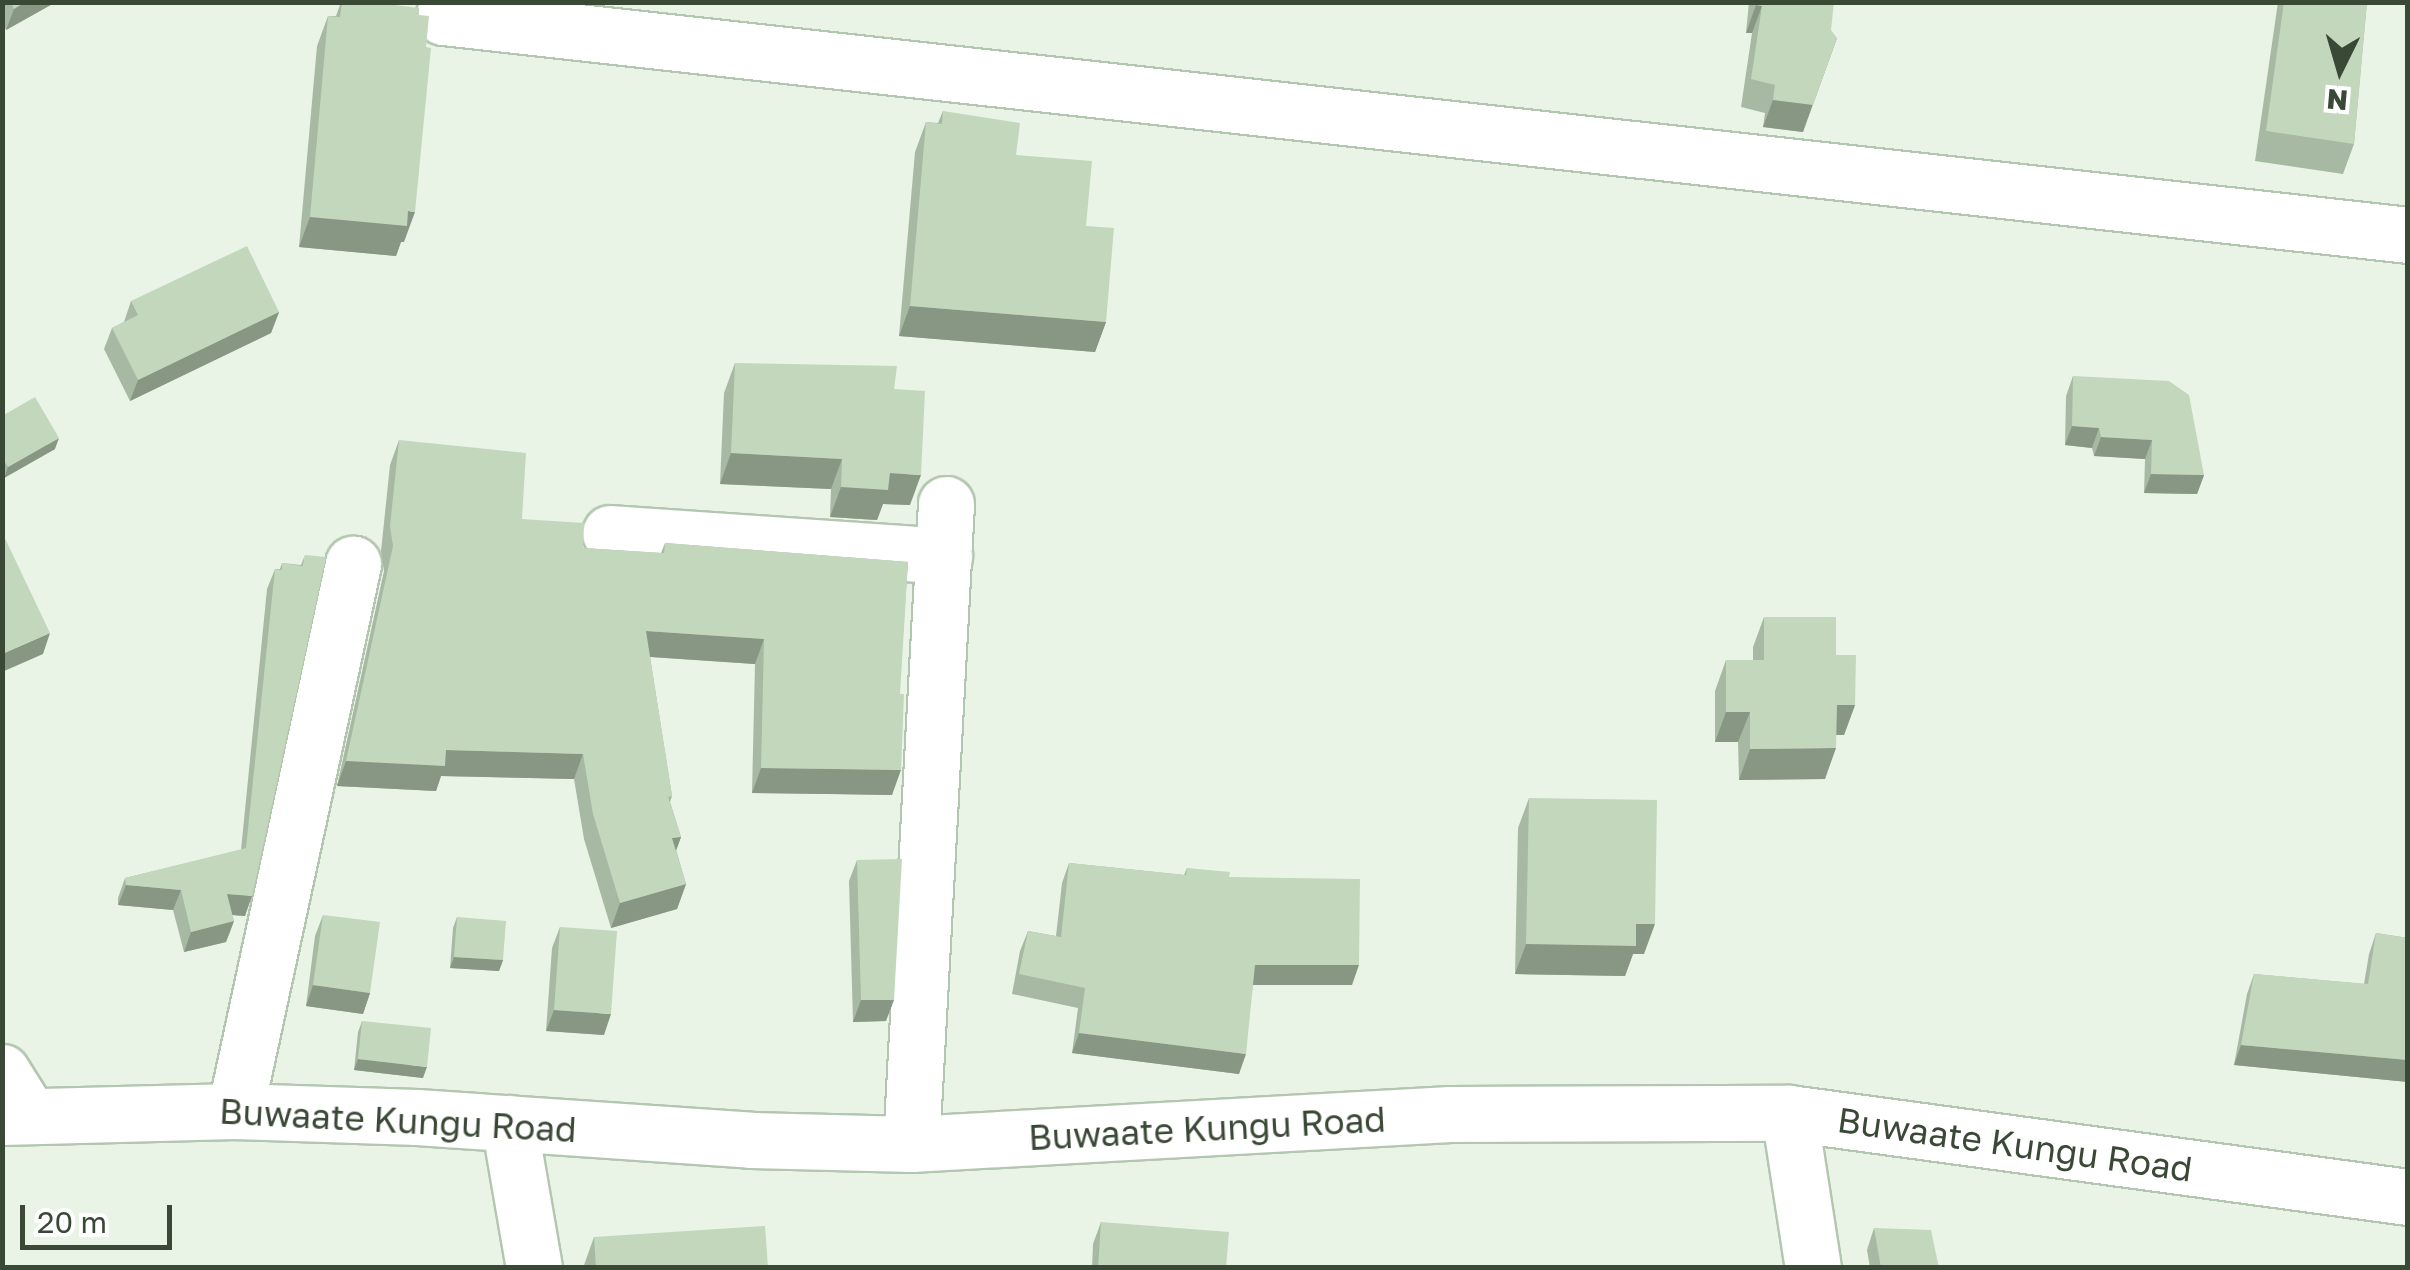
<!DOCTYPE html>
<style>
body{margin:0}
#map{position:relative;width:2410px;height:1270px;overflow:hidden;background:#e9f4e7;font-family:"Golos Text",sans-serif}
div>[style]{position:absolute}
.roads{filter:drop-shadow(2px 0 #b3c6af) drop-shadow(-2px 0 #b3c6af) drop-shadow(0 2px #b3c6af) drop-shadow(0 -2px #b3c6af)}
.minor>*{height:55px;margin:-27.5px;padding:0 27.5px;transform-origin:27.5px;border-radius:27.5px;background:#fff}
.wall>*{inset:0;background:#a7b9a2}
.shaded-wall>*{inset:0;background:#889684}
.building>*{inset:0;background:#c2d7bc}
span{translate:-50% -50%;white-space:nowrap;text-align:center;line-height:1.15;-webkit-text-stroke:9px #fff;paint-order:stroke}
.street-label{font-size:35px;color:#3a4836}
.frame{position:absolute;inset:0;border:5px solid #3a4836;pointer-events:none}
.north{position:absolute;left:2290px;top:20px;width:100px;height:100px;-webkit-text-stroke:8px #fff;paint-order:stroke;rotate:185deg;font-size:28px;font-weight:700;line-height:40px;text-align:center;color:#3a4836}
.north::after{content:'';display:block;margin:auto;width:35px;height:45px;background:#3a4836;clip-path:polygon(50% 0,100% 100%,50% 72%,0 100%)}
.scale{position:absolute;left:20px;top:1205px;width:152px;height:45px;box-sizing:border-box;border:5px solid #3a4836;border-top:0;padding-left:12px;font-size:30px;line-height:35px;white-space:nowrap;color:#3a4836;-webkit-text-stroke:8px #fff;paint-order:stroke}
</style>
<div id="map">
<div class="roads">
<div class="minor">
<div style="left:443px;top:17px;width:1977px;rotate:6.33deg"></div>
<div style="left:610px;top:533px;width:335px;rotate:3.9deg"></div>
<div style="left:2px;top:1072px;width:51px;rotate:57.9deg"></div>
<div style="left:235px;top:1111px;width:560px;rotate:-77.83deg"></div>
<div style="left:1789px;top:1113px;width:157px;rotate:81.2deg"></div>
<div style="left:2px;top:1117px;width:233px;rotate:-1.5deg"></div>
<div style="left:235px;top:1111px;width:182px;rotate:1.9deg"></div>
<div style="left:417px;top:1117px;width:335px;rotate:3.9deg"></div>
<div style="left:751px;top:1140px;width:160px;rotate:1.4deg"></div>
<div style="left:911px;top:1144px;width:540px;rotate:-3.19deg"></div>
<div style="left:1450px;top:1114px;width:339px;rotate:-0.2deg"></div>
<div style="left:1789px;top:1113px;width:625px;rotate:7.73deg"></div>
<div style="left:509px;top:1123px;width:147px;rotate:80.2deg"></div>
<div style="left:911px;top:1144px;width:641px;rotate:-86.87deg"></div>
</div>
</div>
<div class="wall">
<div style="clip-path:polygon(2px 2px,56px 2px,6px 30px,2px 23px)"></div>
<div style="clip-path:polygon(341px 2px,371px 2px,404px 242px,401px 242px,396px 256px,299px 247px,317px 46px,328px 16px,336px 16px)"></div>
<div style="clip-path:polygon(1749px 2px,1834px 2px,1803px 132px,1763px 127px,1765px 113px,1741px 107px,1752px 33px,1746px 33px)"></div>
<div style="clip-path:polygon(2278px 2px,2367px 2px,2354px 144px,2343px 174px,2255px 161px)"></div>
<div style="clip-path:polygon(943px 111px,1016px 155px,1086px 226px,1106px 322px,1095px 352px,899px 336px,915px 152px,926px 122px,938px 123px)"></div>
<div style="clip-path:polygon(131px 301px,279px 312px,271px 333px,130px 401px,104px 349px,112px 328px,124px 322px)"></div>
<div style="clip-path:polygon(735px 363px,894px 389px,910px 505px,883px 504px,877px 520px,830px 517px,831px 489px,720px 484px,724px 393px)"></div>
<div style="clip-path:polygon(2073px 376px,2204px 475px,2197px 494px,2144px 493px,2145px 459px,2094px 456px,2092px 448px,2065px 445px,2066px 396px)"></div>
<div style="clip-path:polygon(2px 416px,55px 449px,4px 478px,2px 475px)"></div>
<div style="clip-path:polygon(399px 440px,522px 519px,583px 548px,661px 553px,665px 543px,908px 562px,892px 795px,752px 793px,755px 664px,650px 657px,672px 796px,670px 802px,681px 837px,676px 850px,686px 884px,677px 909px,611px 928px,584px 839px,574px 779px,441px 776px,436px 791px,337px 786px,384px 571px,381px 551px,390px 465px)"></div>
<div style="clip-path:polygon(305px 555px,245px 916px,232px 915px,234px 921px,226px 942px,184px 952px,173px 910px,118px 905px,118px 898px,125px 878px,241px 850px,267px 589px,275px 569px,280px 569px,282px 563px,301px 565px)"></div>
<div style="clip-path:polygon(1764px 617px,1836px 655px,1855px 705px,1844px 735px,1836px 735px,1825px 779px,1739px 780px,1738px 742px,1715px 742px,1715px 691px,1726px 660px,1753px 660px,1753px 647px)"></div>
<div style="clip-path:polygon(1529px 798px,1644px 954px,1633px 954px,1625px 976px,1515px 974px,1518px 828px)"></div>
<div style="clip-path:polygon(857px 860px,886px 1021px,853px 1022px,849px 881px)"></div>
<div style="clip-path:polygon(1069px 863px,1184px 875px,1187px 868px,1229px 877px,1352px 985px,1253px 985px,1239px 1074px,1072px 1053px,1078px 1008px,1012px 994px,1020px 951px,1028px 931px,1056px 936px,1062px 883px)"></div>
<div style="clip-path:polygon(323px 915px,370px 993px,363px 1014px,306px 1006px,315px 936px)"></div>
<div style="clip-path:polygon(457px 917px,503px 960px,499px 971px,450px 968px,453px 928px)"></div>
<div style="clip-path:polygon(560px 927px,604px 1035px,546px 1031px,552px 948px)"></div>
<div style="clip-path:polygon(2376px 933px,2408px 938px,2408px 1082px,2234px 1065px,2247px 994px,2254px 974px,2364px 984px,2369px 954px)"></div>
<div style="clip-path:polygon(362px 1021px,423px 1078px,354px 1070px,358px 1032px)"></div>
<div style="clip-path:polygon(1101px 1222px,1226px 1268px,1092px 1268px,1093px 1244px)"></div>
<div style="clip-path:polygon(1874px 1228px,1939px 1268px,1870px 1268px,1867px 1250px)"></div>
<div style="clip-path:polygon(594px 1237px,768px 1268px,583px 1268px)"></div>
</div>
<div class="shaded-wall">
<div style="clip-path:polygon(25px 2px,56px 2px,6px 30px,14px 9px)"></div>
<div style="clip-path:polygon(1756px 5px,1762px 6px,1752px 33px,1746px 33px)"></div>
<div style="clip-path:polygon(1837px 38px,1803px 132px,1763px 127px,1773px 100px)"></div>
<div style="clip-path:polygon(408px 211px,415px 212px,404px 242px,401px 242px,396px 256px,299px 247px,310px 217px)"></div>
<div style="clip-path:polygon(910px 306px,1106px 322px,1095px 352px,899px 336px)"></div>
<div style="clip-path:polygon(279px 312px,271px 333px,130px 401px,138px 380px)"></div>
<div style="clip-path:polygon(2072px 426px,2099px 428px,2092px 448px,2065px 445px)"></div>
<div style="clip-path:polygon(2101px 437px,2152px 440px,2145px 459px,2094px 456px)"></div>
<div style="clip-path:polygon(59px 438px,55px 449px,4px 478px,8px 467px)"></div>
<div style="clip-path:polygon(731px 453px,842px 459px,831px 489px,720px 484px)"></div>
<div style="clip-path:polygon(890px 473px,921px 475px,910px 505px,883px 504px,877px 520px,830px 517px,841px 487px)"></div>
<div style="clip-path:polygon(2151px 474px,2204px 475px,2197px 494px,2144px 493px)"></div>
<div style="clip-path:polygon(646px 631px,764px 639px,755px 664px,637px 656px)"></div>
<div style="clip-path:polygon(50px 633px,43px 654px,2px 672px,2px 654px)"></div>
<div style="clip-path:polygon(1837px 705px,1855px 705px,1844px 735px,1826px 735px)"></div>
<div style="clip-path:polygon(1726px 712px,1750px 712px,1738px 742px,1715px 742px)"></div>
<div style="clip-path:polygon(1836px 748px,1825px 779px,1739px 780px,1750px 749px)"></div>
<div style="clip-path:polygon(446px 750px,583px 754px,574px 779px,441px 776px,436px 791px,337px 786px,346px 761px)"></div>
<div style="clip-path:polygon(761px 768px,901px 770px,892px 795px,752px 793px)"></div>
<div style="clip-path:polygon(681px 837px,672px 862px,672px 838px)"></div>
<div style="clip-path:polygon(686px 884px,677px 909px,611px 928px,620px 903px)"></div>
<div style="clip-path:polygon(126px 885px,181px 890px,173px 910px,118px 905px)"></div>
<div style="clip-path:polygon(227px 894px,252px 896px,245px 916px,220px 914px)"></div>
<div style="clip-path:polygon(234px 921px,226px 942px,184px 952px,191px 932px)"></div>
<div style="clip-path:polygon(1636px 924px,1655px 924px,1644px 954px,1633px 954px,1625px 976px,1515px 974px,1526px 944px)"></div>
<div style="clip-path:polygon(454px 957px,503px 960px,499px 971px,450px 968px)"></div>
<div style="clip-path:polygon(1255px 965px,1359px 965px,1352px 985px,1248px 985px)"></div>
<div style="clip-path:polygon(313px 985px,370px 993px,363px 1014px,306px 1006px)"></div>
<div style="clip-path:polygon(861px 1000px,894px 1000px,886px 1021px,853px 1022px)"></div>
<div style="clip-path:polygon(554px 1010px,611px 1014px,604px 1035px,546px 1031px)"></div>
<div style="clip-path:polygon(1079px 1033px,1246px 1054px,1239px 1074px,1072px 1053px)"></div>
<div style="clip-path:polygon(2241px 1045px,2408px 1060px,2408px 1082px,2234px 1065px)"></div>
<div style="clip-path:polygon(358px 1059px,427px 1067px,423px 1078px,354px 1070px)"></div>
</div>
<div class="building">
<div style="clip-path:polygon(11px 2px,25px 2px,14px 9px)"></div>
<div style="clip-path:polygon(342px 2px,371px 2px,419px 8px,419px 15px,429px 16px,426px 47px,431px 48px,415px 212px,408px 211px,407px 226px,310px 217px,328px 16px,340px 17px)"></div>
<div style="clip-path:polygon(1756px 2px,1834px 2px,1831px 30px,1837px 38px,1813px 105px,1773px 100px,1775px 85px,1751px 79px,1762px 6px,1756px 5px)"></div>
<div style="clip-path:polygon(2284px 2px,2367px 2px,2354px 144px,2266px 131px)"></div>
<div style="clip-path:polygon(943px 111px,1020px 123px,1016px 155px,1092px 161px,1086px 226px,1114px 228px,1106px 322px,910px 306px,926px 122px,942px 124px)"></div>
<div style="clip-path:polygon(247px 246px,279px 312px,138px 380px,112px 328px,138px 315px,131px 301px)"></div>
<div style="clip-path:polygon(735px 363px,897px 366px,894px 389px,925px 391px,921px 475px,890px 473px,888px 490px,841px 487px,842px 459px,731px 453px)"></div>
<div style="clip-path:polygon(2073px 376px,2169px 381px,2189px 395px,2204px 475px,2151px 474px,2152px 440px,2101px 437px,2099px 428px,2072px 426px)"></div>
<div style="clip-path:polygon(35px 397px,59px 438px,8px 467px,2px 458px,2px 416px)"></div>
<div style="clip-path:polygon(399px 440px,526px 453px,522px 519px,584px 523px,583px 548px,664px 553px,665px 543px,908px 562px,900px 694px,904px 694px,901px 770px,761px 768px,764px 639px,646px 631px,672px 796px,668px 797px,681px 837px,672px 838px,686px 884px,620px 903px,593px 814px,583px 754px,446px 750px,445px 766px,346px 761px,393px 546px,390px 526px)"></div>
<div style="clip-path:polygon(2px 532px,50px 633px,2px 654px)"></div>
<div style="clip-path:polygon(305px 555px,326px 557px,252px 896px,227px 894px,234px 921px,191px 932px,181px 890px,126px 885px,125px 878px,246px 848px,275px 569px,282px 570px,282px 563px,303px 566px)"></div>
<div style="clip-path:polygon(1764px 617px,1836px 617px,1836px 655px,1856px 655px,1855px 705px,1837px 705px,1836px 748px,1750px 749px,1750px 712px,1726px 712px,1726px 660px,1764px 660px)"></div>
<div style="clip-path:polygon(1529px 798px,1657px 800px,1655px 924px,1636px 924px,1636px 946px,1526px 944px)"></div>
<div style="clip-path:polygon(902px 859px,894px 1000px,861px 1000px,857px 860px)"></div>
<div style="clip-path:polygon(1069px 863px,1186px 875px,1187px 868px,1230px 872px,1229px 877px,1360px 879px,1359px 965px,1255px 965px,1246px 1054px,1079px 1033px,1085px 988px,1019px 974px,1028px 931px,1061px 937px)"></div>
<div style="clip-path:polygon(323px 915px,380px 922px,370px 993px,313px 985px)"></div>
<div style="clip-path:polygon(457px 917px,506px 921px,503px 960px,454px 957px)"></div>
<div style="clip-path:polygon(560px 927px,617px 931px,611px 1014px,554px 1010px)"></div>
<div style="clip-path:polygon(2376px 933px,2408px 938px,2408px 1060px,2241px 1045px,2254px 974px,2368px 984px)"></div>
<div style="clip-path:polygon(362px 1021px,431px 1028px,427px 1067px,358px 1059px)"></div>
<div style="clip-path:polygon(1101px 1222px,1229px 1232px,1226px 1268px,1098px 1268px)"></div>
<div style="clip-path:polygon(765px 1226px,768px 1268px,596px 1268px,594px 1237px)"></div>
<div style="clip-path:polygon(1874px 1228px,1931px 1230px,1939px 1268px,1881px 1268px)"></div>
</div>
<div class="street-label">
<span style="left:398px;top:1120px;rotate:3deg">Buwaate Kungu Road</span>
<span style="left:1207px;top:1128px;rotate:-3deg">Buwaate Kungu Road</span>
<span style="left:2015px;top:1144px;rotate:8deg">Buwaate Kungu Road</span>
</div>
<div class="frame"></div>
<div class="north">N</div>
<div class="scale">20 m</div>
</div>
